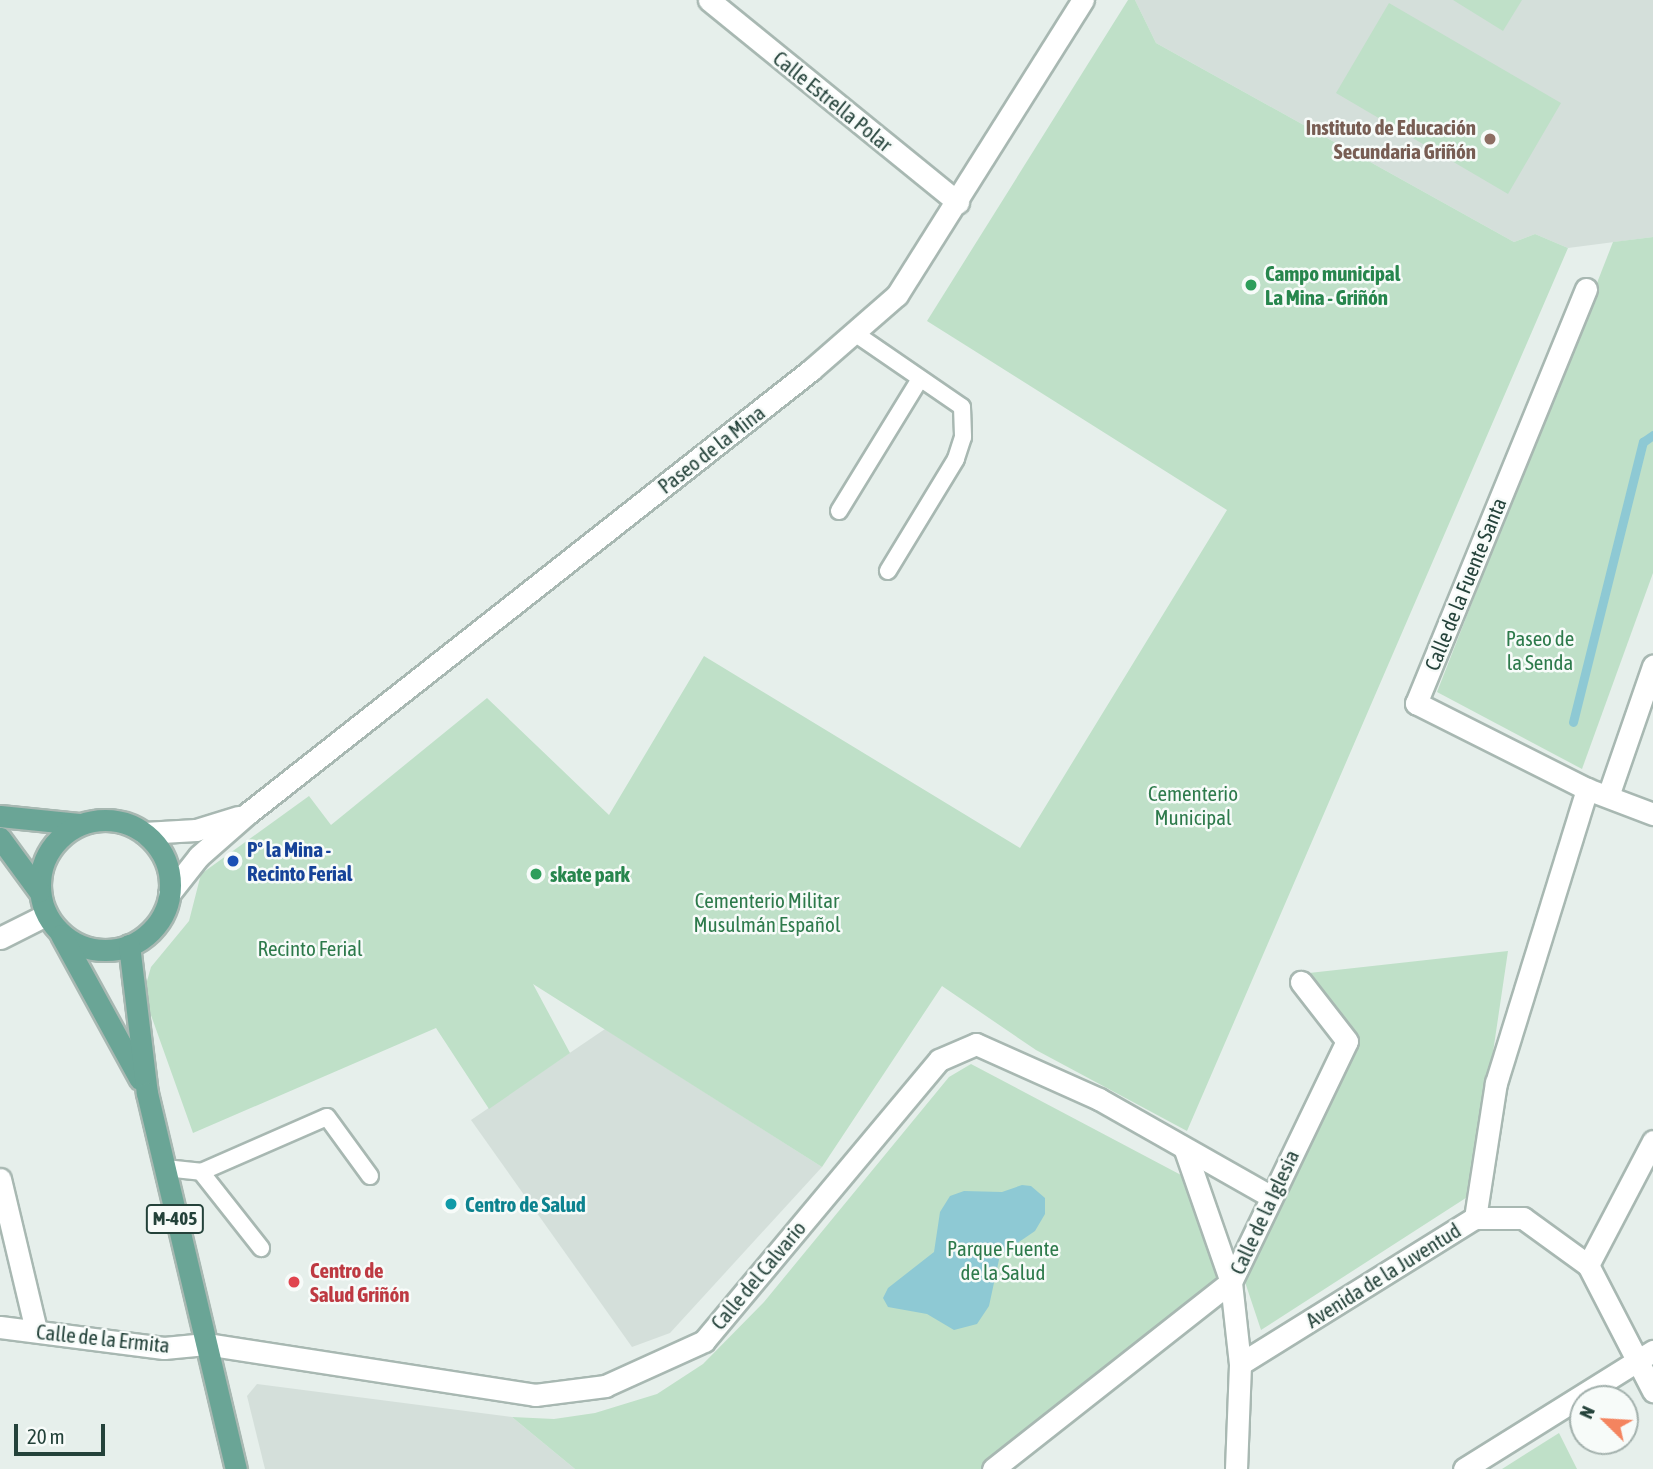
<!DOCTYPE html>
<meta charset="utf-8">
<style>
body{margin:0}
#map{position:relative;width:1653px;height:1469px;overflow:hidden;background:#e6efeb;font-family:"Asap Condensed",sans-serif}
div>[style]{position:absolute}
.built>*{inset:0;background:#d4dfda}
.green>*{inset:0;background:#bfe0c8}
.water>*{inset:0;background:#8ec9d4}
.stream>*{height:9px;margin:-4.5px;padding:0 4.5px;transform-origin:4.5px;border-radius:4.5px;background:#8ec9d4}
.roads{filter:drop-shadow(2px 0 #a8b8b2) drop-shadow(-2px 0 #a8b8b2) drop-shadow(0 2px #a8b8b2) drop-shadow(0 -2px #a8b8b2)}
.lane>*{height:16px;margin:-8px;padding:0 8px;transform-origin:8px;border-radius:8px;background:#fff}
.street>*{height:21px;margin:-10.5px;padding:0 10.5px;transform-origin:10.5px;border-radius:10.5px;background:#fff}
.primary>*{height:21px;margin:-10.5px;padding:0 10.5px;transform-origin:10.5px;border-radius:10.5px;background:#6aa596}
.primary>.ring{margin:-10.5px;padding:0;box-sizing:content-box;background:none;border:21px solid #6aa596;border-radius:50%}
.dots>*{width:19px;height:19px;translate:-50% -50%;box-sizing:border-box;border:4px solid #f7fbf9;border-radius:50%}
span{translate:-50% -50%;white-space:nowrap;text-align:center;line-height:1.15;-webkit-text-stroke:5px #f7fbf9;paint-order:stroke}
.shield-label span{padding:2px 5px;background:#f7fbf9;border:2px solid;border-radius:5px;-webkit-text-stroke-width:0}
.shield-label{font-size:19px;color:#24423a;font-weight:700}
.street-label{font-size:21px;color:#24423a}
.education-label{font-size:21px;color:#785e54;font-weight:700}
.right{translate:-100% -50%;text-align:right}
.leisure-label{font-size:21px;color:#27864d;font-weight:700}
.left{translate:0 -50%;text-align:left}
.park-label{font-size:21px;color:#2d7a4b}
.transit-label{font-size:21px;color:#164399;font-weight:700}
.culture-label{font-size:21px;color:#0d838f;font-weight:700}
.health-label{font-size:21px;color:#be3a42;font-weight:700}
.north{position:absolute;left:1569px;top:1385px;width:70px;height:70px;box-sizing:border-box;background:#f7fbf9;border:2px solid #a3b1ad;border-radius:50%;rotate:294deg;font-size:19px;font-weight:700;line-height:28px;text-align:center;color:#24423a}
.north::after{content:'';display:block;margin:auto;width:24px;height:32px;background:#f4845f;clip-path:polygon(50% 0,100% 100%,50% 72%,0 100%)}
.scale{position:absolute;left:14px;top:1424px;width:91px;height:32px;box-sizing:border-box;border:4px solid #24423a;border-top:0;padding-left:9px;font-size:21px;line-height:24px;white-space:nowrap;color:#24423a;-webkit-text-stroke:5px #f7fbf9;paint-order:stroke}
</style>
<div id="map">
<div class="built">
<div style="clip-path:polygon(1135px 0,1653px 0,1653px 237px,1568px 248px,1535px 234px,1514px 242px,1156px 43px)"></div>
<div style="clip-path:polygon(605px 1029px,822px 1167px,670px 1333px,632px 1347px,471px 1120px)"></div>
<div style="clip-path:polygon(257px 1384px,512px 1417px,575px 1469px,265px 1469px,247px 1396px)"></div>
</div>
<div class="green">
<div style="clip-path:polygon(1128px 0,1135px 0,1156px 43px,1514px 242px,1535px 234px,1568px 248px,1187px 1131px,1036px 1050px,942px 986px,822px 1167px,533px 984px,570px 1053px,489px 1109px,436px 1028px,193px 1133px,147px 1004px,147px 981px,151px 967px,189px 921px,201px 874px,309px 796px,331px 825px,487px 698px,609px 815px,704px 656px,1020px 848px,1227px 510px,927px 321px)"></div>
<div style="clip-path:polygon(1453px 0,1522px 0,1503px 31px)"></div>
<div style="clip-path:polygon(1389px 3px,1561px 103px,1508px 194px,1336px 93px)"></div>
<div style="clip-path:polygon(1653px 237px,1653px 573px,1582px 769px,1437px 692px,1613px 242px)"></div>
<div style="clip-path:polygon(1508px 951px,1472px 1194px,1261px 1330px,1244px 1279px,1359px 1036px,1309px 973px)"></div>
<div style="clip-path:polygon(971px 1064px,1181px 1175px,1231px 1282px,993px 1469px,575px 1469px,512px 1417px,554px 1419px,595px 1413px,657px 1394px,703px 1364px,764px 1302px,949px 1077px)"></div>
<div style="clip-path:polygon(1559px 1433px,1577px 1469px,1502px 1469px)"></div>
</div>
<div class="water">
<div style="clip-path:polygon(1022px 1185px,1031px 1186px,1045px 1198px,1045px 1214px,1035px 1231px,1000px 1255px,989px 1306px,977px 1324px,954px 1330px,927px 1314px,888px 1307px,883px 1298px,888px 1288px,934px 1252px,940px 1212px,950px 1196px,964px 1191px,1002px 1192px)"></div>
</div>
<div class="stream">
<div style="left:1573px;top:722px;width:289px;rotate:-76deg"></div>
<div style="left:1643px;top:442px;width:12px;rotate:-35deg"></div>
</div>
<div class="roads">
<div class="lane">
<div style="left:853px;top:332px;width:132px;rotate:34.5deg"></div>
<div style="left:962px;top:407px;width:30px;rotate:88deg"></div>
<div style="left:963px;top:437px;width:23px;rotate:108deg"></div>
<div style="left:956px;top:459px;width:131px;rotate:121.3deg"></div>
<div style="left:839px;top:511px;width:155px;rotate:-58.5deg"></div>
<div style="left:165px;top:1168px;width:36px;rotate:6deg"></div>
<div style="left:201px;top:1172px;width:97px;rotate:51.7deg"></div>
<div style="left:201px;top:1172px;width:137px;rotate:-23.6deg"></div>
<div style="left:327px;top:1117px;width:73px;rotate:53.9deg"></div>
</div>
<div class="street">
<div style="left:709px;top:0;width:321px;rotate:39.1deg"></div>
<div style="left:1586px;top:289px;width:448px;rotate:112.3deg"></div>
<div style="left:1416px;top:703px;width:191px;rotate:26.7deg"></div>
<div style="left:1587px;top:789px;width:71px;rotate:20.7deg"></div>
<div style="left:1608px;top:796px;width:138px;rotate:-70.9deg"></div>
<div style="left:144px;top:833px;width:52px;rotate:-3.3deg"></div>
<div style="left:196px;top:830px;width:44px;rotate:-17.2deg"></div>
<div style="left:169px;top:894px;width:48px;rotate:-51.7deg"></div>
<div style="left:199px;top:856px;width:64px;rotate:-41.2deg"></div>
<div style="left:247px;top:814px;width:718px;rotate:-38.21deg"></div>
<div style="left:811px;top:370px;width:114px;rotate:-41.1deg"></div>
<div style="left:897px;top:295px;width:349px;rotate:-57.8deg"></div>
<div style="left:0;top:938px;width:51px;rotate:-26.6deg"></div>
<div style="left:0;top:1179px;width:155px;rotate:76.6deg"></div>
<div style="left:1475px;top:1218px;width:137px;rotate:-81.2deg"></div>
<div style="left:1496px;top:1083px;width:308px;rotate:-72.8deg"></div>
<div style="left:1588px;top:1265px;width:140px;rotate:-62.3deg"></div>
<div style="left:0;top:1327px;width:165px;rotate:7.3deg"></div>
<div style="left:164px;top:1348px;width:42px;rotate:-5.4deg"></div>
<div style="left:206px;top:1344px;width:333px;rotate:8.8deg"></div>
<div style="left:535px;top:1395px;width:71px;rotate:-7.3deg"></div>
<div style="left:605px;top:1386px;width:109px;rotate:-24.4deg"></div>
<div style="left:704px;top:1341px;width:366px;rotate:-50.1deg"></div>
<div style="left:939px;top:1060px;width:40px;rotate:-23.4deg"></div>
<div style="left:976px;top:1044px;width:135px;rotate:24.1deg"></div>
<div style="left:1099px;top:1099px;width:197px;rotate:29.6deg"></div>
<div style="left:1240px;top:1364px;width:277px;rotate:-31.9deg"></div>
<div style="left:1475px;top:1218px;width:48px"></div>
<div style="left:1523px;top:1218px;width:80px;rotate:35.9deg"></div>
<div style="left:1588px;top:1265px;width:142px;rotate:62.7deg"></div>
<div style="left:993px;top:1469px;width:303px;rotate:-38.2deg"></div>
<div style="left:1231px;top:1282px;width:140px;rotate:-109.2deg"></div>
<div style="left:1236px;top:1469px;width:105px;rotate:-87.8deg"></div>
<div style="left:1240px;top:1364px;width:82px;rotate:-96.3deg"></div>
<div style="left:1231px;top:1282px;width:267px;rotate:-64.3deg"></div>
<div style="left:1347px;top:1041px;width:75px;rotate:-127.9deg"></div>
<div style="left:1464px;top:1469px;width:223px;rotate:-32deg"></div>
</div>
<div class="primary">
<div style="left:0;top:816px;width:79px;rotate:5.8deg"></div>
<div class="ring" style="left:40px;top:820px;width:109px;height:109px"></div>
<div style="left:0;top:838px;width:66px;rotate:53.7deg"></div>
<div style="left:61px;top:935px;width:164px;rotate:61.3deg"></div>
<div style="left:129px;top:945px;width:149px;rotate:83.1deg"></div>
<div style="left:147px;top:1093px;width:386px;rotate:76.7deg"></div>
</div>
</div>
<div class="dots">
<div style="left:1490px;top:139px;background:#8d6e63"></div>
<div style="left:1251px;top:285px;background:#2e9e5b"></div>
<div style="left:233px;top:861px;background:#1a4fb4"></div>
<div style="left:536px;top:874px;background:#2e9e5b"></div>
<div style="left:451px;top:1204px;background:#0f9aa8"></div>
<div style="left:294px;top:1282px;background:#e0444e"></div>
</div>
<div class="shield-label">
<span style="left:175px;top:1219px">M-405</span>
</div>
<div class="street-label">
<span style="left:833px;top:101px;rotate:39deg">Calle Estrella Polar</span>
<span style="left:711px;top:449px;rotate:-38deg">Paseo de la Mina</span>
<span style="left:1465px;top:584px;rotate:-68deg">Calle de la Fuente Santa</span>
<span style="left:1264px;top:1212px;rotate:-65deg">Calle de la Iglesia</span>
<span style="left:758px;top:1275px;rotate:-50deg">Calle del Calvario</span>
<span style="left:1383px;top:1275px;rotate:-32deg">Avenida de la Juventud</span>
<span style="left:103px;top:1338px;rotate:6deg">Calle de la Ermita</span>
</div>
<div class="education-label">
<span class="right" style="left:1476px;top:139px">Instituto de Educación<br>Secundaria Griñón</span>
</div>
<div class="leisure-label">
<span class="left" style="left:1265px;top:285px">Campo municipal<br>La Mina - Griñón</span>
<span class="left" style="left:550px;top:874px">skate park</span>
</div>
<div class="park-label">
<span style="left:1540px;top:650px">Paseo de<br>la Senda</span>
<span style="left:1193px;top:805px">Cementerio<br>Municipal</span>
<span style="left:767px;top:912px">Cementerio Militar<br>Musulmán Español</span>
<span style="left:310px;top:948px">Recinto Ferial</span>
<span style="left:1003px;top:1260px">Parque Fuente<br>de la Salud</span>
</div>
<div class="transit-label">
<span class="left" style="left:247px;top:861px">Pº la Mina -<br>Recinto Ferial</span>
</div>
<div class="culture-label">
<span class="left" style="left:465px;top:1204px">Centro de Salud</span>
</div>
<div class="health-label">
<span class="left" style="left:310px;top:1282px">Centro de<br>Salud Griñón</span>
</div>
<div class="north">N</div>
<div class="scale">20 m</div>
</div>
